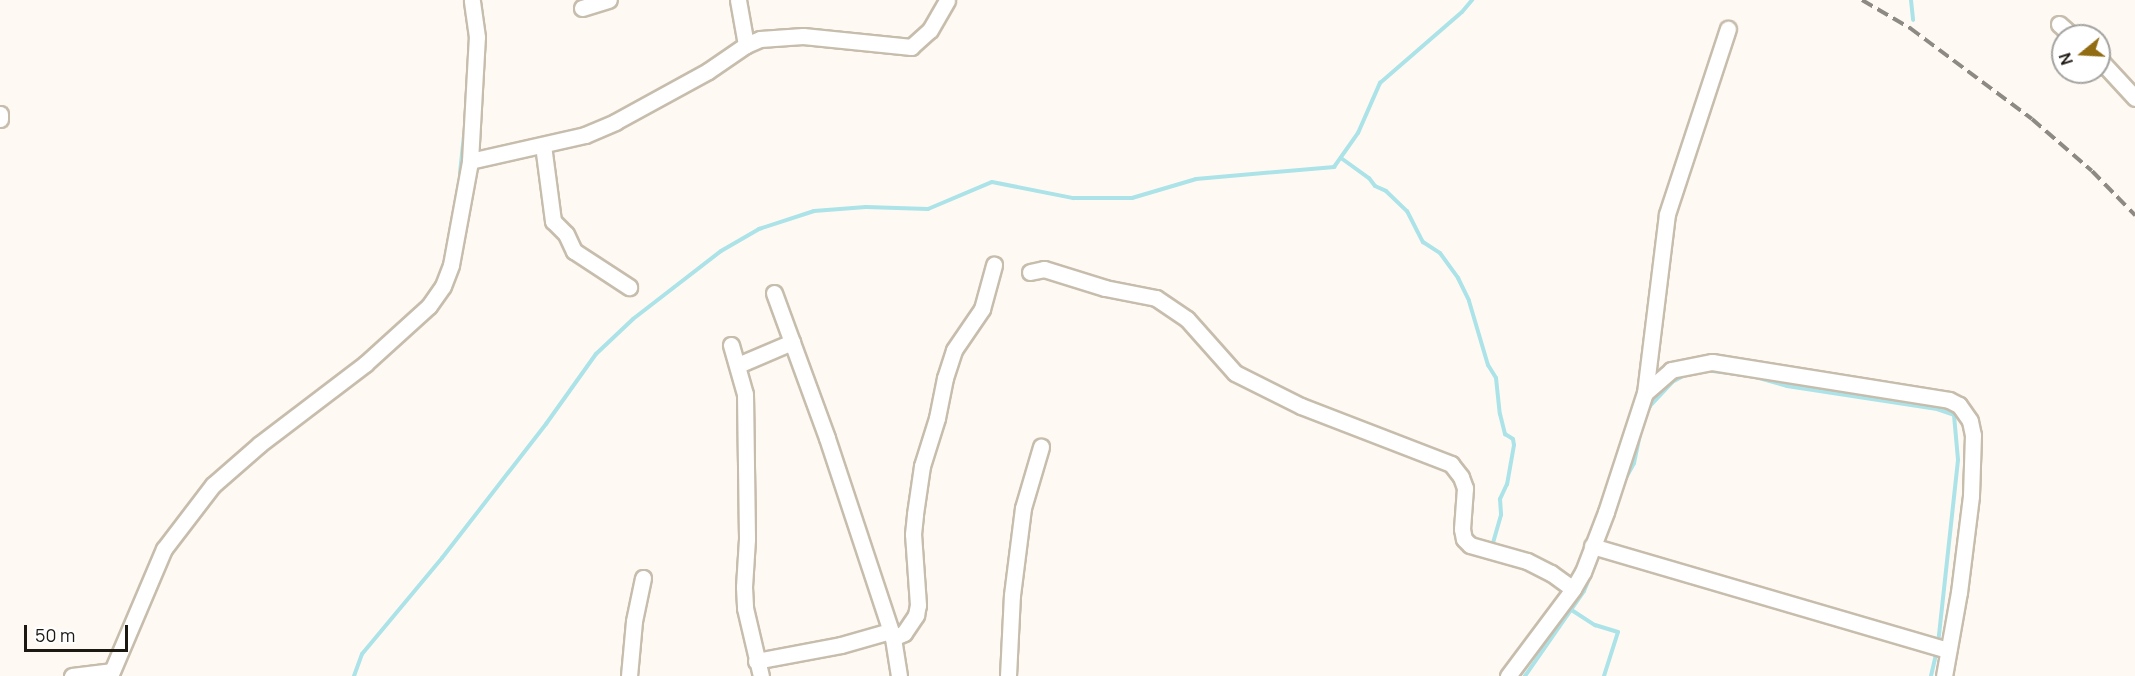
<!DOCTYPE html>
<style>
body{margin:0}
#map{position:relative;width:2135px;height:676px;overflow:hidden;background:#fefaf3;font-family:Manrope,sans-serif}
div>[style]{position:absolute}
.stream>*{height:4px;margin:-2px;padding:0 2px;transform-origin:2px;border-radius:2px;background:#abe3e8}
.roads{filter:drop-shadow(2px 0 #c7bdad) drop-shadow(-2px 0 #c7bdad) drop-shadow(0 2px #c7bdad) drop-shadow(0 -2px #c7bdad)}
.street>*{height:15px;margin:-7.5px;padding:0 7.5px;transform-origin:7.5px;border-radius:7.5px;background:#fff}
.rail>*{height:4px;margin-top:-2px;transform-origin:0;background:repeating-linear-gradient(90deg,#8d8983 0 12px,transparent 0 18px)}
span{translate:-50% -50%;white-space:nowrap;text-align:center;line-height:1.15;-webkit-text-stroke:5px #fff;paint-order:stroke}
.north{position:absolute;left:2051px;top:24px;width:60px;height:60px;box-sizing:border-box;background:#fff;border:2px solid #a4a3a0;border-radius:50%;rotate:252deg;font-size:16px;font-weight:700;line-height:24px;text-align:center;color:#1c1812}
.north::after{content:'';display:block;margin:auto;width:21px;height:27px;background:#916c12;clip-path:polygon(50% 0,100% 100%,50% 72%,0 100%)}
.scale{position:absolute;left:24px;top:625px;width:104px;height:27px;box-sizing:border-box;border:3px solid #1c1812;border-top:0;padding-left:8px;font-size:18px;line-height:21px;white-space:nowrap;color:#1c1812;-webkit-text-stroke:4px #fff;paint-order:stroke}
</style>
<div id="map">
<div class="stream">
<div style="left:1911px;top:0;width:20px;rotate:84deg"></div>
<div style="left:479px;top:123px;width:32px;rotate:90deg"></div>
<div style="left:1341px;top:158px;width:34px;rotate:36deg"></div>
<div style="left:1369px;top:178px;width:10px;rotate:53deg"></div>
<div style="left:1375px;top:186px;width:12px;rotate:24deg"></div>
<div style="left:1386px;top:191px;width:29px;rotate:44deg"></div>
<div style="left:1407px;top:211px;width:35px;rotate:63deg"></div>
<div style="left:1423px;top:242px;width:20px;rotate:33deg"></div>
<div style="left:1440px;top:253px;width:31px;rotate:54deg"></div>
<div style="left:1458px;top:278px;width:25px;rotate:64deg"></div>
<div style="left:1469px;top:301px;width:67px;rotate:73.5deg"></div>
<div style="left:1488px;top:365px;width:15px;rotate:58deg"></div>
<div style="left:1496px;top:378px;width:36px;rotate:84deg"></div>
<div style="left:1500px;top:414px;width:21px;rotate:76deg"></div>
<div style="left:1505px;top:434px;width:9px;rotate:32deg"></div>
<div style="left:1513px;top:439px;width:6px;rotate:81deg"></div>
<div style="left:1514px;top:445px;width:40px;rotate:100deg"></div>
<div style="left:1507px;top:484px;width:17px;rotate:115deg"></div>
<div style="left:1500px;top:499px;width:16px;rotate:86deg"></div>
<div style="left:1501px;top:515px;width:32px;rotate:106deg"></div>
<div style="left:460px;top:173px;width:36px;rotate:-84deg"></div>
<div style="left:1705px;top:370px;width:47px;rotate:7.3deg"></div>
<div style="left:1752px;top:376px;width:36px;rotate:16deg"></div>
<div style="left:1787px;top:386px;width:152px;rotate:8.7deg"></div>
<div style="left:1937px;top:409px;width:18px;rotate:19deg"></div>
<div style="left:1954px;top:415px;width:45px;rotate:84.9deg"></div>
<div style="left:1958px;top:460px;width:185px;rotate:96.2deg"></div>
<div style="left:1622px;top:485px;width:25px;rotate:-61deg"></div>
<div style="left:1634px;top:463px;width:44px;rotate:-78.2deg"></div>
<div style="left:1643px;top:420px;width:16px;rotate:-63deg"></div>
<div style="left:1650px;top:406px;width:33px;rotate:-47deg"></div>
<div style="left:1672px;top:382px;width:19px;rotate:-28deg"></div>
<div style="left:1570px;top:609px;width:30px;rotate:33deg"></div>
<div style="left:1595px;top:625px;width:24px;rotate:17deg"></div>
<div style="left:1618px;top:632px;width:46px;rotate:107.7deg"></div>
<div style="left:354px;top:676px;width:23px;rotate:-70deg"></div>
<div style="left:362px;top:654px;width:125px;rotate:-50.2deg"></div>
<div style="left:442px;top:558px;width:170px;rotate:-52.2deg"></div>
<div style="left:546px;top:424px;width:86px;rotate:-54.5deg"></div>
<div style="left:596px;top:354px;width:51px;rotate:-43.4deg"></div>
<div style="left:633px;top:319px;width:111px;rotate:-37.7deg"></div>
<div style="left:721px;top:251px;width:44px;rotate:-30.1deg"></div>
<div style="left:759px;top:229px;width:58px;rotate:-18.1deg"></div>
<div style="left:814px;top:211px;width:52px;rotate:-4.4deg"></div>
<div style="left:866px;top:207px;width:62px;rotate:1.8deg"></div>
<div style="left:928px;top:209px;width:69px;rotate:-22.9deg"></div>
<div style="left:992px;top:182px;width:83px;rotate:11.2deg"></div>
<div style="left:1073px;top:198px;width:59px"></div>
<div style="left:1132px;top:198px;width:67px;rotate:-16.5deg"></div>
<div style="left:1196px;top:179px;width:139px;rotate:-5deg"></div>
<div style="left:1334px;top:167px;width:42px;rotate:-54.8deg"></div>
<div style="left:1358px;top:133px;width:55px;rotate:-66.3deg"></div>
<div style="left:1380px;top:83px;width:108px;rotate:-40.9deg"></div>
<div style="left:1462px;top:12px;width:16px;rotate:-50deg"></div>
<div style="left:1525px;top:676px;width:103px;rotate:-55.2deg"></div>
<div style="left:1584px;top:591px;width:42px;rotate:-67.7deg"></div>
<div style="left:1931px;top:676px;width:26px;rotate:-77deg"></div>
</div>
<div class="roads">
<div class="street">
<div style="left:738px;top:0;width:46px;rotate:79.9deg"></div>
<div style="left:582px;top:8px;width:28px;rotate:-17deg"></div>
<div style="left:2059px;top:24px;width:18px;rotate:41deg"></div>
<div style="left:2099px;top:59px;width:53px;rotate:47.3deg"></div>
<div style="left:0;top:114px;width:5px;rotate:90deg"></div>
<div style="left:543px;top:145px;width:77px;rotate:82.5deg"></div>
<div style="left:553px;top:221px;width:18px;rotate:45deg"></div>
<div style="left:566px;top:234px;width:19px;rotate:65deg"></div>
<div style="left:574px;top:251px;width:66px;rotate:33.2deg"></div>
<div style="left:470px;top:161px;width:118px;rotate:-12.7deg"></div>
<div style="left:585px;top:135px;width:33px;rotate:-23deg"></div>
<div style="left:615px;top:122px;width:106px;rotate:-28.7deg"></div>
<div style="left:708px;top:71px;width:46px;rotate:-34.4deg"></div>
<div style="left:746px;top:45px;width:15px;rotate:-23deg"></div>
<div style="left:760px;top:39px;width:43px;rotate:-4deg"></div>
<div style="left:803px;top:36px;width:109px;rotate:5.8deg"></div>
<div style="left:911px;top:47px;width:25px;rotate:-42deg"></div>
<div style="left:930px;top:30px;width:34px;rotate:-60deg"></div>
<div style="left:1030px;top:272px;width:14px;rotate:-12deg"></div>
<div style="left:1044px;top:269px;width:64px;rotate:17.3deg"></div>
<div style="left:1105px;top:288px;width:52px;rotate:11.1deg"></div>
<div style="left:1156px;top:298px;width:37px;rotate:34deg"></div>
<div style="left:1187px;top:319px;width:72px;rotate:48.4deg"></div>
<div style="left:1235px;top:373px;width:74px;rotate:26.6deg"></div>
<div style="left:1301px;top:406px;width:161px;rotate:21.1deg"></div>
<div style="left:1451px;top:464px;width:16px;rotate:52deg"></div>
<div style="left:1461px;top:477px;width:12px;rotate:70deg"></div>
<div style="left:1465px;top:488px;width:41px;rotate:94.2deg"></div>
<div style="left:1462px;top:529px;width:10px;rotate:79deg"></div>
<div style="left:1464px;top:539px;width:8px;rotate:45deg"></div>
<div style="left:1470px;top:545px;width:59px;rotate:15.7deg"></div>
<div style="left:1527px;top:561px;width:27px;rotate:27deg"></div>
<div style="left:1551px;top:573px;width:27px;rotate:36deg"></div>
<div style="left:774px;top:293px;width:154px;rotate:69.9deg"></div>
<div style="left:827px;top:438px;width:211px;rotate:71.7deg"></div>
<div style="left:893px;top:638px;width:38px;rotate:81deg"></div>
<div style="left:731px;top:345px;width:51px;rotate:74.1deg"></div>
<div style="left:745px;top:394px;width:145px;rotate:89.2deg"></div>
<div style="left:747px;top:539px;width:48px;rotate:93.6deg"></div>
<div style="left:744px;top:587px;width:21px;rotate:87deg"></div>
<div style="left:745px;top:608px;width:70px;rotate:76.8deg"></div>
<div style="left:738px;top:365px;width:59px;rotate:-23.1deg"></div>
<div style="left:1645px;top:393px;width:35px;rotate:-41deg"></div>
<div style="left:1671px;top:370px;width:42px;rotate:-11deg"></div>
<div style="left:1712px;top:362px;width:240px;rotate:9.1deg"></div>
<div style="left:1949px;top:400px;width:11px;rotate:27deg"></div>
<div style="left:1959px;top:405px;width:19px;rotate:55deg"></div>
<div style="left:1970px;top:421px;width:14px;rotate:78deg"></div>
<div style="left:1973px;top:435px;width:61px;rotate:91.9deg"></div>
<div style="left:1971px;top:496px;width:97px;rotate:97.1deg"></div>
<div style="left:1959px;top:592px;width:85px;rotate:100.1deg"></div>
<div style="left:1592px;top:546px;width:371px;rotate:16.3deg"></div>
<div style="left:893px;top:638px;width:12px;rotate:-24deg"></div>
<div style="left:904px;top:633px;width:22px;rotate:-56deg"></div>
<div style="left:916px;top:615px;width:10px;rotate:-79deg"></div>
<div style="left:918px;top:605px;width:71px;rotate:-94deg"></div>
<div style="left:913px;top:534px;width:20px;rotate:-84deg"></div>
<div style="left:915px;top:514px;width:49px;rotate:-81.7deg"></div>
<div style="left:922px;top:466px;width:50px;rotate:-72.6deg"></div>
<div style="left:937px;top:418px;width:41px;rotate:-78.7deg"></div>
<div style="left:945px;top:378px;width:29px;rotate:-72deg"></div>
<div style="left:954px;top:350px;width:50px;rotate:-55.7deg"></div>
<div style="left:982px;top:309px;width:46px;rotate:-74.7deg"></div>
<div style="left:756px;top:661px;width:86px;rotate:-10.7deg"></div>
<div style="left:841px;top:645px;width:51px;rotate:-15.9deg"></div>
<div style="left:72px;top:676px;width:39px;rotate:-7deg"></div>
<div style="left:110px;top:676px;width:138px;rotate:-67deg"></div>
<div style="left:164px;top:549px;width:81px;rotate:-52.6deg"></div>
<div style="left:213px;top:485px;width:62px;rotate:-41.1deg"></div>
<div style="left:260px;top:444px;width:132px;rotate:-37.3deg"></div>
<div style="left:365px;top:364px;width:86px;rotate:-42.2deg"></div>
<div style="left:429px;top:306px;width:24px;rotate:-55deg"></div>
<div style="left:443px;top:286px;width:22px;rotate:-69deg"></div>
<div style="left:451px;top:265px;width:106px;rotate:-79.6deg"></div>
<div style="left:470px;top:161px;width:124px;rotate:-86.8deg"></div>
<div style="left:477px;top:37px;width:37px;rotate:-98deg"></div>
<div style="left:629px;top:676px;width:55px;rotate:-84.8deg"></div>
<div style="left:634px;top:621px;width:44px;rotate:-78.2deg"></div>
<div style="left:1008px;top:676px;width:81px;rotate:-87.2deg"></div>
<div style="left:1012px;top:595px;width:88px;rotate:-82.8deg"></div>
<div style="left:1023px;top:508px;width:64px;rotate:-73.6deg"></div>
<div style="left:1508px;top:676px;width:109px;rotate:-53.2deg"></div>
<div style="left:1573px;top:589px;width:20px;rotate:-60deg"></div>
<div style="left:1583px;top:572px;width:64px;rotate:-69deg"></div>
<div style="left:1606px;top:512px;width:125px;rotate:-71.9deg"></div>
<div style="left:1645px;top:393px;width:180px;rotate:-83deg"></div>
<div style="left:1667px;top:214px;width:195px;rotate:-71.8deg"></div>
</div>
</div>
<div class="rail">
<div style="left:1862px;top:0;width:56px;rotate:30.3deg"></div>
<div style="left:1910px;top:28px;width:152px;rotate:36.7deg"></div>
<div style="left:2032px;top:119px;width:79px;rotate:40.9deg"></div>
<div style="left:2092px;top:171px;width:62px;rotate:45.7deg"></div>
</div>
<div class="north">N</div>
<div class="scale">50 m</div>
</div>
